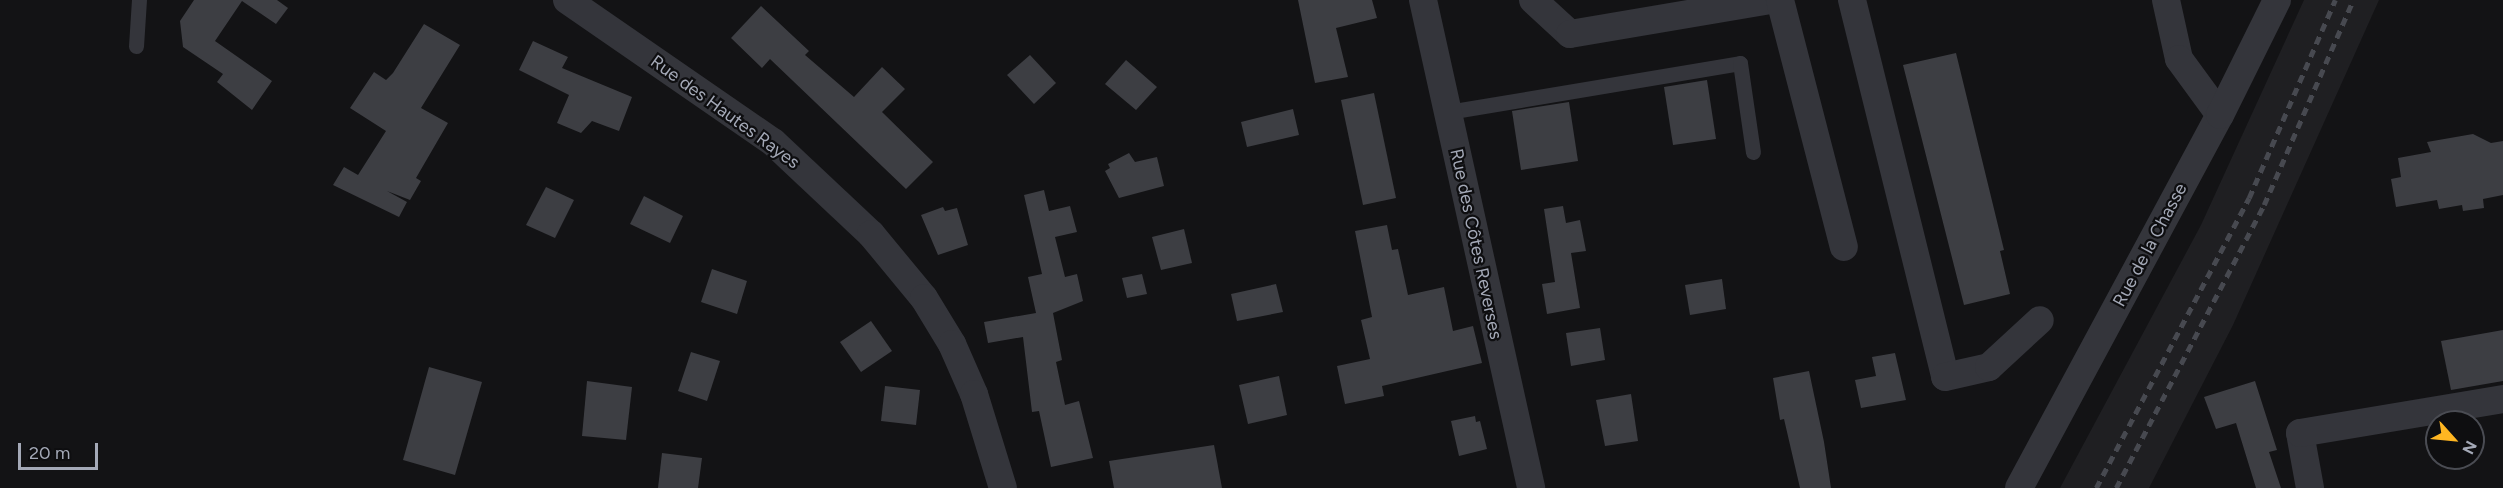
<!DOCTYPE html>
<meta charset="utf-8">
<style>
body{margin:0}
#map{position:relative;width:2503px;height:488px;overflow:hidden;background:#131315;font-family:Figtree,sans-serif}
div>[style]{position:absolute}
.built>*{inset:0;background:#1f1f22}
.building>*{inset:0;background:#3d3e43}
.service>*{height:15px;margin:-7.5px;padding:0 7.5px;transform-origin:7.5px;border-radius:7.5px;background:#34353b}
.minor>*{height:28px;margin:-14px;padding:0 14px;transform-origin:14px;border-radius:14px;background:#34353b}
.rail>*{height:4.5px;margin-top:-2.25px;transform-origin:0;background:repeating-linear-gradient(90deg,#474950 0 8px,transparent 0 14px)}
span{translate:-50% -50%;white-space:nowrap;text-align:center;line-height:1.15;-webkit-text-stroke:4.5px #0e0e10;paint-order:stroke}
.street-label{font-size:18px;color:#a4a9b7}
.north{position:absolute;left:2425px;top:410px;width:60px;height:60px;box-sizing:border-box;background:#0e0e10;border:2px solid #4a4c53;border-radius:50%;rotate:117deg;font-size:16px;font-weight:700;line-height:24px;text-align:center;color:#a4a9b7}
.north::after{content:'';display:block;margin:auto;width:21px;height:27px;background:#ffb622;clip-path:polygon(50% 0,100% 100%,50% 72%,0 100%)}
.scale{position:absolute;left:18px;top:443px;width:80px;height:27px;box-sizing:border-box;border:3px solid #a4a9b7;border-top:0;padding-left:8px;font-size:18px;line-height:21px;white-space:nowrap;color:#a4a9b7;-webkit-text-stroke:4px #0e0e10;paint-order:stroke}
</style>
<div id="map">
<div class="built">
<div style="clip-path:polygon(2304px 0,2379px 0,2233px 325px,2149px 488px,2060px 488px,2201px 225px)"></div>
</div>
<div class="building">
<div style="clip-path:polygon(194px 0,277px 0,288px 8px,276px 24px,242px 1px,215px 41px,272px 81px,252px 110px,217px 82px,223px 74px,183px 47px,180px 21px)"></div>
<div style="clip-path:polygon(1298px 0,1372px 0,1377px 18px,1336px 28px,1348px 77px,1315px 83px)"></div>
<div style="clip-path:polygon(761px 6px,809px 51px,805px 55px,854px 97px,882px 67px,905px 89px,882px 112px,933px 162px,906px 189px,770px 59px,762px 68px,731px 38px)"></div>
<div style="clip-path:polygon(424px 24px,460px 45px,421px 108px,448px 123px,416px 178px,421px 181px,410px 200px,387px 191px,407px 202px,399px 217px,333px 185px,344px 167px,358px 175px,386px 131px,350px 108px,374px 72px,386px 80px,393px 73px)"></div>
<div style="clip-path:polygon(533px 41px,568px 57px,562px 68px,632px 97px,619px 131px,592px 121px,581px 133px,557px 123px,569px 95px,519px 70px)"></div>
<div style="clip-path:polygon(1956px 53px,2004px 250px,2000px 251px,2010px 294px,1964px 305px,1903px 65px)"></div>
<div style="clip-path:polygon(1030px 55px,1056px 83px,1034px 104px,1007px 75px)"></div>
<div style="clip-path:polygon(1126px 60px,1157px 87px,1136px 110px,1105px 84px)"></div>
<div style="clip-path:polygon(1707px 80px,1716px 139px,1673px 145px,1664px 87px)"></div>
<div style="clip-path:polygon(1374px 93px,1396px 198px,1363px 205px,1341px 100px)"></div>
<div style="clip-path:polygon(1569px 102px,1578px 161px,1521px 170px,1512px 111px)"></div>
<div style="clip-path:polygon(1293px 109px,1299px 135px,1247px 147px,1241px 122px)"></div>
<div style="clip-path:polygon(2473px 134px,2491px 143px,2503px 141px,2503px 195px,2483px 199px,2484px 208px,2463px 211px,2462px 205px,2439px 209px,2437px 200px,2396px 207px,2391px 179px,2401px 177px,2398px 158px,2431px 152px,2427px 142px)"></div>
<div style="clip-path:polygon(1129px 153px,1135px 162px,1157px 157px,1164px 186px,1119px 198px,1105px 171px,1110px 168px,1108px 164px)"></div>
<div style="clip-path:polygon(546px 187px,574px 200px,555px 238px,526px 225px)"></div>
<div style="clip-path:polygon(1044px 190px,1049px 211px,1070px 206px,1077px 232px,1055px 237px,1065px 277px,1077px 274px,1083px 301px,1053px 313px,1062px 360px,1056px 362px,1065px 405px,1079px 401px,1093px 458px,1051px 467px,1039px 411px,1032px 412px,1023px 337px,988px 343px,984px 322px,1036px 313px,1028px 277px,1042px 274px,1024px 195px)"></div>
<div style="clip-path:polygon(644px 196px,683px 216px,670px 243px,630px 224px)"></div>
<div style="clip-path:polygon(1563px 206px,1566px 223px,1580px 220px,1586px 251px,1571px 253px,1580px 308px,1547px 314px,1542px 284px,1555px 282px,1544px 209px)"></div>
<div style="clip-path:polygon(943px 207px,945px 211px,957px 208px,968px 245px,938px 255px,921px 215px)"></div>
<div style="clip-path:polygon(1387px 225px,1392px 250px,1398px 249px,1408px 295px,1444px 287px,1453px 331px,1473px 326px,1482px 363px,1382px 386px,1384px 396px,1345px 404px,1337px 366px,1370px 359px,1361px 320px,1372px 317px,1355px 231px)"></div>
<div style="clip-path:polygon(1184px 229px,1192px 263px,1161px 270px,1152px 237px)"></div>
<div style="clip-path:polygon(712px 269px,747px 281px,737px 314px,701px 302px)"></div>
<div style="clip-path:polygon(1142px 274px,1147px 294px,1127px 298px,1122px 278px)"></div>
<div style="clip-path:polygon(1722px 279px,1726px 309px,1690px 315px,1685px 285px)"></div>
<div style="clip-path:polygon(1276px 284px,1283px 312px,1237px 321px,1231px 294px)"></div>
<div style="clip-path:polygon(871px 321px,892px 351px,861px 372px,840px 342px)"></div>
<div style="clip-path:polygon(1600px 328px,1605px 360px,1571px 366px,1566px 333px)"></div>
<div style="clip-path:polygon(2503px 330px,2503px 381px,2451px 390px,2441px 341px)"></div>
<div style="clip-path:polygon(691px 352px,720px 361px,707px 401px,678px 391px)"></div>
<div style="clip-path:polygon(1895px 353px,1906px 400px,1861px 408px,1855px 380px,1876px 376px,1872px 357px)"></div>
<div style="clip-path:polygon(429px 367px,482px 382px,455px 475px,403px 460px)"></div>
<div style="clip-path:polygon(1809px 371px,1824px 442px,1831px 488px,1800px 488px,1784px 419px,1780px 420px,1773px 378px)"></div>
<div style="clip-path:polygon(1279px 376px,1287px 415px,1248px 424px,1239px 385px)"></div>
<div style="clip-path:polygon(587px 381px,632px 387px,626px 440px,582px 436px)"></div>
<div style="clip-path:polygon(2255px 381px,2277px 450px,2269px 452px,2281px 488px,2256px 488px,2236px 423px,2216px 429px,2204px 397px)"></div>
<div style="clip-path:polygon(885px 386px,920px 390px,916px 425px,881px 421px)"></div>
<div style="clip-path:polygon(1631px 394px,1638px 441px,1605px 446px,1596px 400px)"></div>
<div style="clip-path:polygon(1475px 416px,1476px 422px,1480px 421px,1487px 449px,1459px 456px,1451px 421px)"></div>
<div style="clip-path:polygon(1214px 445px,1222px 488px,1114px 488px,1109px 461px)"></div>
<div style="clip-path:polygon(662px 453px,702px 458px,698px 488px,658px 488px)"></div>
</div>
<div class="service">
<div style="left:136px;top:46px;width:46px;rotate:-86.3deg"></div>
<div style="left:1448px;top:112px;width:296px;rotate:-9.5deg"></div>
<div style="left:1740px;top:63px;width:90px;rotate:81.7deg"></div>
</div>
<div class="minor">
<div style="left:567px;top:0;width:250px;rotate:34.6deg"></div>
<div style="left:773px;top:142px;width:134px;rotate:43.2deg"></div>
<div style="left:871px;top:234px;width:83px;rotate:50.4deg"></div>
<div style="left:924px;top:298px;width:54px;rotate:58.7deg"></div>
<div style="left:952px;top:344px;width:55px;rotate:66.3deg"></div>
<div style="left:974px;top:394px;width:98px;rotate:72.9deg"></div>
<div style="left:1423px;top:0;width:500px;rotate:77.5deg"></div>
<div style="left:1533px;top:0;width:50px;rotate:42.6deg"></div>
<div style="left:1570px;top:34px;width:205px;rotate:-9.6deg"></div>
<div style="left:1780px;top:0;width:255px;rotate:75.5deg"></div>
<div style="left:1852px;top:0;width:388px;rotate:76.1deg"></div>
<div style="left:1945px;top:377px;width:45px;rotate:-12.8deg"></div>
<div style="left:1989px;top:367px;width:69px;rotate:-42.7deg"></div>
<div style="left:2166px;top:0;width:60px;rotate:77.6deg"></div>
<div style="left:2179px;top:59px;width:69px;rotate:53.8deg"></div>
<div style="left:2019px;top:488px;width:424px;rotate:-61.7deg"></div>
<div style="left:2220px;top:115px;width:128px;rotate:-63.6deg"></div>
<div style="left:2310px;top:488px;width:56px;rotate:-100.3deg"></div>
<div style="left:2300px;top:433px;width:206px;rotate:-9.5deg"></div>
</div>
<div class="rail">
<div style="left:2096px;top:488px;width:328px;rotate:-62.2deg"></div>
<div style="left:2249px;top:198px;width:216px;rotate:-66.5deg"></div>
<div style="left:2116px;top:488px;width:319px;rotate:-62.4deg"></div>
<div style="left:2264px;top:205px;width:223px;rotate:-66.5deg"></div>
</div>
<div class="street-label">
<span style="left:725px;top:112px;rotate:36deg">Rue des Hautes Rayes</span>
<span style="left:1476px;top:244px;rotate:78deg">Rue des Côtes Reverses</span>
<span style="left:2150px;top:245px;rotate:-62deg">Rue de la Chasse</span>
</div>
<div class="north">N</div>
<div class="scale">20 m</div>
</div>
